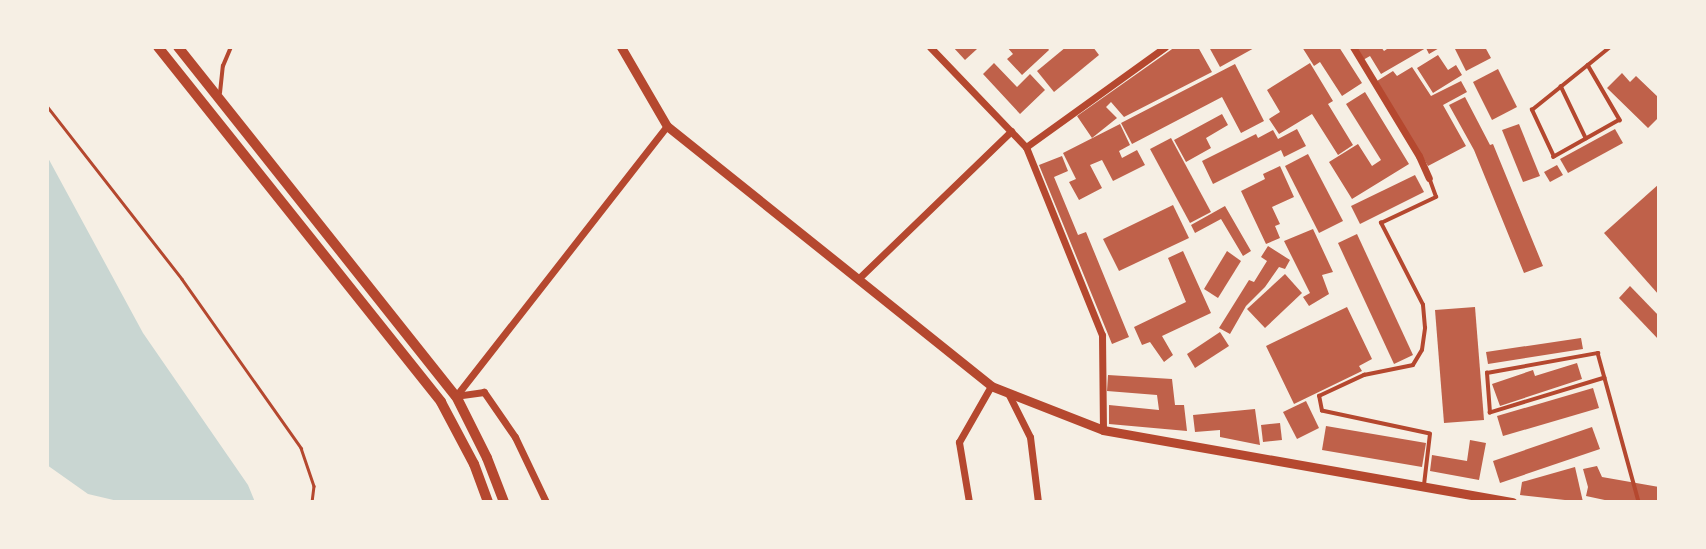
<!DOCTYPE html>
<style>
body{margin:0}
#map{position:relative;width:1706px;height:549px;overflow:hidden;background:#f6efe4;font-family:"Titillium Web",sans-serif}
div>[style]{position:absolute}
.water>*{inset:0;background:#c9d6d2}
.building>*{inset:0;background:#bf614a}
.path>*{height:2.5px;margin:-1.25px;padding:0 1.25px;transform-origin:1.25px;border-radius:1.25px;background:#b5482f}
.service>*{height:3.5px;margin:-1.75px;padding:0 1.75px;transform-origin:1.75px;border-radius:1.75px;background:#b5482f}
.minor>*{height:7px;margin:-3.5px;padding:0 3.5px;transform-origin:3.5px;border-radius:3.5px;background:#b5482f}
.tertiary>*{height:9px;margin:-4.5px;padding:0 4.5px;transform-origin:4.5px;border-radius:4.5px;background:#b5482f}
.secondary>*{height:10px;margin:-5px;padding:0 5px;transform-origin:5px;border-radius:5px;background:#b5482f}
span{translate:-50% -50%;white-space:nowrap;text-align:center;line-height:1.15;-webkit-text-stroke:6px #f6efe4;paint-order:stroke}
.frame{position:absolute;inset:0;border:49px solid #f6efe4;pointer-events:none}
</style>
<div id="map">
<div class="water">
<div style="clip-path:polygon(47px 156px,143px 333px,248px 485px,255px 502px,122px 502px,88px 494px,47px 465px)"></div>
</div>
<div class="building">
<div style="clip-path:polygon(953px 47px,975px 47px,977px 49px,965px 60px)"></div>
<div style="clip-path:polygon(1007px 47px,1047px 47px,1049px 50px,1022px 75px,1007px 59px,1013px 54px)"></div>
<div style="clip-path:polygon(1066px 47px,1093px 47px,1099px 55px,1054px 92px,1037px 71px)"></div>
<div style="clip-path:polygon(1175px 47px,1198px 47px,1212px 72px,1124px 117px,1111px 102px,1106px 107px,1117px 118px,1092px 138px,1077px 116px)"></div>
<div style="clip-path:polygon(1209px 47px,1256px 47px,1220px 67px)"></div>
<div style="clip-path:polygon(1302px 47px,1339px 47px,1362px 83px,1342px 96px,1320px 62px,1314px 66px)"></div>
<div style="clip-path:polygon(1355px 47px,1381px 47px,1384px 51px,1390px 47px,1441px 47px,1429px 54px,1426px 48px,1381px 74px,1370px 56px,1363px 60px)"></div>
<div style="clip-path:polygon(1454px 47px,1485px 47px,1491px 58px,1466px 71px)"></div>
<div style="clip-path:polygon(1438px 55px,1448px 70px,1456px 65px,1462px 75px,1433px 93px,1417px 68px)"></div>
<div style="clip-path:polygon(994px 63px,1017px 87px,1030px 74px,1045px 90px,1020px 114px,983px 74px)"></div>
<div style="clip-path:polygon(1310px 63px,1333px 101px,1328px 104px,1353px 145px,1338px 155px,1312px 114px,1279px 134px,1269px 119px,1280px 112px,1267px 90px)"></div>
<div style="clip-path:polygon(1235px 64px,1264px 121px,1241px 133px,1222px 97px,1132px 144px,1121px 123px)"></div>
<div style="clip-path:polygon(1412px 67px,1431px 96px,1461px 81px,1467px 92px,1443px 105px,1466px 146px,1428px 166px,1377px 81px,1393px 71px,1397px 76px)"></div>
<div style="clip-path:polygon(1498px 69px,1517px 107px,1492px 120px,1473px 82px)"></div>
<div style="clip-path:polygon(1622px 73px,1630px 82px,1636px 76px,1659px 98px,1659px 117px,1648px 128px,1607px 88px)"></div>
<div style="clip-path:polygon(1365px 92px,1409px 164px,1352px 199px,1329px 162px,1358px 144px,1372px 166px,1381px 160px,1346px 104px)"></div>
<div style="clip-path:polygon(1465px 97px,1490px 145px,1493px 144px,1543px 266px,1524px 273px,1474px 150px,1449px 105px)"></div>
<div style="clip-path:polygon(1222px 114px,1228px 125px,1206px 138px,1211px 148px,1186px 162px,1174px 140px)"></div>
<div style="clip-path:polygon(1120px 124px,1130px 145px,1119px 151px,1122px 158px,1137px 150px,1145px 165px,1113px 181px,1102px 160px,1090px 165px,1102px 188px,1079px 200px,1069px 182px,1076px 179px,1063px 153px)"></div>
<div style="clip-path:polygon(1519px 124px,1540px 176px,1523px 182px,1502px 130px)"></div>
<div style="clip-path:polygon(1297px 129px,1306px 146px,1284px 157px,1281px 150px,1213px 184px,1202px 161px,1256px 134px,1258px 138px,1273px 130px,1278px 139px)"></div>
<div style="clip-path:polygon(1615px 129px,1623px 143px,1568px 173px,1560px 159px)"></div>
<div style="clip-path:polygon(1171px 138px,1211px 212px,1190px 223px,1150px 149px)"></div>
<div style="clip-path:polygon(1308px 154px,1343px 221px,1319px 233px,1285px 166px)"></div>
<div style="clip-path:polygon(1062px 156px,1068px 171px,1054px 177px,1078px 235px,1086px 232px,1129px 337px,1112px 344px,1039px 165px)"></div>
<div style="clip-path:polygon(1557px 165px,1563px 175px,1550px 182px,1544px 172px)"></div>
<div style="clip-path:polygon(1280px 166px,1294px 197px,1272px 207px,1280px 224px,1275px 226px,1280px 238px,1266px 244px,1241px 191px,1265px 179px,1263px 174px)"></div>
<div style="clip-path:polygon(1415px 175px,1424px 192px,1360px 224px,1351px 206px)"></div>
<div style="clip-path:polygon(1659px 184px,1659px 295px,1604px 233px)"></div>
<div style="clip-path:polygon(1173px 205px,1189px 238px,1119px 271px,1103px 239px)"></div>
<div style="clip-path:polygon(1225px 206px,1251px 251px,1243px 256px,1221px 219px,1195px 233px,1191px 225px)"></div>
<div style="clip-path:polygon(1313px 229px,1333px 272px,1322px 275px,1329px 294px,1309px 306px,1303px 297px,1310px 293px,1284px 241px)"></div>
<div style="clip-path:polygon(1357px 234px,1413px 355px,1394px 364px,1338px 243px)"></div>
<div style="clip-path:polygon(1268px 246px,1290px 260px,1285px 269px,1279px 267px,1265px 287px,1246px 306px,1230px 334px,1219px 328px,1249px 280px,1254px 282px,1267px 261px,1261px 257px)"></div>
<div style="clip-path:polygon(1183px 251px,1211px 313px,1162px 336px,1173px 355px,1164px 362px,1150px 342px,1142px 345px,1134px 327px,1186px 302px,1168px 258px)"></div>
<div style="clip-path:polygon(1227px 251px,1241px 261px,1218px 298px,1204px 289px)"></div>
<div style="clip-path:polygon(1285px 274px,1302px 293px,1265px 328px,1247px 309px)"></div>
<div style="clip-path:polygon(1630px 286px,1659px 316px,1659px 340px,1619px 298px)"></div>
<div style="clip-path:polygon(1347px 307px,1372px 359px,1359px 366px,1362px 371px,1294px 404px,1266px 346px)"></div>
<div style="clip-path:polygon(1475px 307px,1484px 420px,1444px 423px,1435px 310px)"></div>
<div style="clip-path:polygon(1220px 332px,1229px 346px,1195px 368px,1187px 354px)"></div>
<div style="clip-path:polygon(1581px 338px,1583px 349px,1488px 364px,1486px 352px)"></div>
<div style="clip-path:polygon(1577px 363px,1582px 379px,1500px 406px,1492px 384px,1533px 370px,1535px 376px)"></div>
<div style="clip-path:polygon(1108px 375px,1172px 379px,1175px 405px,1184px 405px,1187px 431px,1109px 424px,1109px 405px,1159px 410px,1157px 395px,1107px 391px)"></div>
<div style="clip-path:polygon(1593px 388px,1599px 408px,1503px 436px,1497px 416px)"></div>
<div style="clip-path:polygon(1306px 401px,1319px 428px,1297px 439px,1283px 412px)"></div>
<div style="clip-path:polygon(1255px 409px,1260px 445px,1220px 437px,1220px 430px,1195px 432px,1193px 415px)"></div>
<div style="clip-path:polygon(1280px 423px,1282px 440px,1263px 442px,1261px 425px)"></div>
<div style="clip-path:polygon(1326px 426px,1426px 443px,1422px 467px,1322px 450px)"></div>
<div style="clip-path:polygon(1592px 427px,1600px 449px,1500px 483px,1493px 461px)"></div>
<div style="clip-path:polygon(1470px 440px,1486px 443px,1479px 480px,1430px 471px,1432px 455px,1467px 461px)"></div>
<div style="clip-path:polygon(1597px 466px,1602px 477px,1659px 487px,1659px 502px,1614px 502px,1586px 496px,1588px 487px,1583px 469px)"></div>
<div style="clip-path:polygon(1575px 467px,1583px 502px,1520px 495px,1522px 482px)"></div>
</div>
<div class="path">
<div style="left:47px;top:106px;width:219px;rotate:52deg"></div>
<div style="left:182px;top:279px;width:207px;rotate:54.8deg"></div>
<div style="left:301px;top:448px;width:40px;rotate:71.1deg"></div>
<div style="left:314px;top:486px;width:16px;rotate:97deg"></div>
</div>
<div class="service">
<div style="left:1588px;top:65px;width:64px;rotate:59.8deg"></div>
<div style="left:1620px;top:120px;width:76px;rotate:150.7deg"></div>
<div style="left:1554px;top:157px;width:52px;rotate:-115.1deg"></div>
<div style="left:1532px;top:110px;width:72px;rotate:-38.8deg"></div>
<div style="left:1588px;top:65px;width:28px;rotate:-39deg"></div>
<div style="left:1561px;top:86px;width:58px;rotate:64.3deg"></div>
<div style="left:220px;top:93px;width:27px;rotate:-84deg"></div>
<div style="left:223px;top:66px;width:21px;rotate:-67deg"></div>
<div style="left:1605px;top:378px;width:120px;rotate:163.1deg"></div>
<div style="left:1490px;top:413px;width:40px;rotate:-94.3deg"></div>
<div style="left:1487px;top:373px;width:113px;rotate:-10.2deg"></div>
<div style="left:1598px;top:353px;width:155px;rotate:74.6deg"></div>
<div style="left:1424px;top:485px;width:51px;rotate:-83.3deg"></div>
<div style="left:1430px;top:434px;width:110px;rotate:-168deg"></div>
<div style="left:1322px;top:411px;width:15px;rotate:-101deg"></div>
<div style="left:1319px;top:396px;width:50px;rotate:-25deg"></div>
<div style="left:1364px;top:375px;width:50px;rotate:-11.5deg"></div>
<div style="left:1413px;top:365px;width:17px;rotate:-59deg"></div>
<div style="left:1422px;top:350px;width:22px;rotate:-82deg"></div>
<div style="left:1425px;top:328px;width:23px;rotate:-95deg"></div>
<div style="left:1423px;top:305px;width:92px;rotate:-117.1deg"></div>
<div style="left:1381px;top:223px;width:61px;rotate:-25.3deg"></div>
<div style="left:1436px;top:197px;width:20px;rotate:-110deg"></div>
</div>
<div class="minor">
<div style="left:930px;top:47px;width:139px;rotate:46.2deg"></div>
<div style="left:1026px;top:147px;width:203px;rotate:68deg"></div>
<div style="left:1102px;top:335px;width:95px;rotate:89.4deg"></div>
<div style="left:1353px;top:47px;width:127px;rotate:58.8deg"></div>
<div style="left:1419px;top:156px;width:24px;rotate:66deg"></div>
<div style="left:1026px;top:147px;width:171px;rotate:-35.7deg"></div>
<div style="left:858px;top:279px;width:213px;rotate:-44deg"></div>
<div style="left:1008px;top:393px;width:49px;rotate:63.4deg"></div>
<div style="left:1030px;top:437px;width:65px;rotate:83deg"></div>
<div style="left:546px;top:502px;width:72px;rotate:-115.5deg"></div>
<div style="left:515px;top:437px;width:55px;rotate:-124.6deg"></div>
<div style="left:484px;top:392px;width:28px;rotate:172deg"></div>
<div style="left:456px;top:396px;width:343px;rotate:-52deg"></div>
<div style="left:969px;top:502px;width:61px;rotate:-99.5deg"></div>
<div style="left:959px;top:442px;width:64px;rotate:-60.3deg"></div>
</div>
<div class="tertiary">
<div style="left:621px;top:47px;width:91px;rotate:59.8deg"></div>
<div style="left:667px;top:126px;width:415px;rotate:38.7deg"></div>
<div style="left:991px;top:386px;width:120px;rotate:21.4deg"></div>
<div style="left:1103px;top:430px;width:416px;rotate:10deg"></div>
</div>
<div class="secondary">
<div style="left:158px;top:47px;width:454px;rotate:51.4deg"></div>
<div style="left:441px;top:402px;width:70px;rotate:62deg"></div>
<div style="left:474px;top:464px;width:40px;rotate:69.8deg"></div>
<div style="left:178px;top:47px;width:446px;rotate:51.5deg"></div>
<div style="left:456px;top:396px;width:69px;rotate:63.4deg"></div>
<div style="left:487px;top:458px;width:47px;rotate:68.9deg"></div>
</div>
<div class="frame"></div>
</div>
